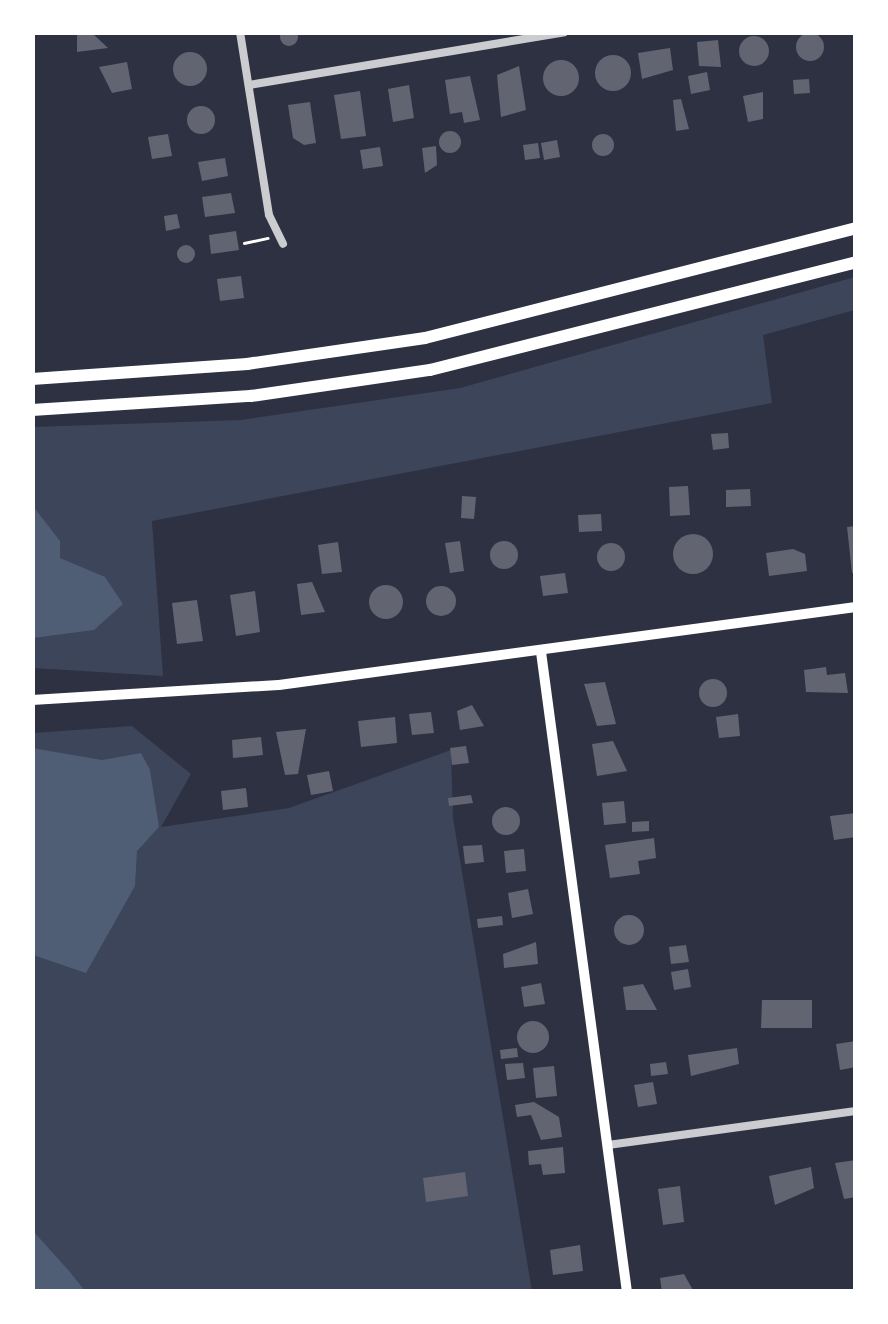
<!DOCTYPE html>
<style>
body{margin:0}
#map{position:relative;width:888px;height:1324px;overflow:hidden;background:#2d3142;font-family:Manrope,sans-serif}
div>[style]{position:absolute}
.green>*{inset:0;background:#3c4559}
.water>*{inset:0;background:#4f5d75}
.building>*{inset:0;background:#626471}
.round{border-radius:50%}
.path>*{height:2.5px;margin:-1.25px;padding:0 1.25px;transform-origin:1.25px;border-radius:1.25px;background:#fff}
.minor>*{height:8px;margin:-4px;padding:0 4px;transform-origin:4px;border-radius:4px;background:#caccd0}
.secondary>*{height:10px;margin:-5px;padding:0 5px;transform-origin:5px;border-radius:5px;background:#fff}
.trunk>*{height:12px;margin:-6px;padding:0 6px;transform-origin:6px;border-radius:6px;background:#fff}
span{translate:-50% -50%;white-space:nowrap;text-align:center;line-height:1.15;-webkit-text-stroke:10px #fff;paint-order:stroke}
.frame{position:absolute;inset:0;border:35px solid #fff;pointer-events:none}
</style>
<div id="map">
<div class="green">
<div style="clip-path:polygon(855px 277px,855px 310px,763px 335px,772px 403px,152px 521px,163px 676px,33px 668px,33px 427px,241px 420px,460px 388px)"></div>
<div style="clip-path:polygon(132px 726px,191px 774px,161px 827px,289px 808px,451px 750px,453px 818px,532px 1291px,33px 1292px,33px 733px)"></div>
</div>
<div class="water">
<div style="clip-path:polygon(33px 506px,60px 541px,60px 558px,105px 577px,123px 604px,94px 630px,33px 638px)"></div>
<div style="clip-path:polygon(32px 748px,102px 760px,141px 753px,150px 770px,159px 827px,137px 851px,135px 886px,86px 973px,33px 955px)"></div>
<div style="clip-path:polygon(33px 1231px,70px 1272px,85px 1291px,33px 1291px)"></div>
</div>
<div class="building">
<div class="round" style="left:280px;top:28px;width:18px;height:18px"></div>
<div style="clip-path:polygon(77px 32px,91px 32px,108px 48px,77px 52px)"></div>
<div class="round" style="left:796px;top:33px;width:28px;height:28px"></div>
<div class="round" style="left:739px;top:36px;width:30px;height:30px"></div>
<div style="clip-path:polygon(718px 40px,721px 67px,699px 66px,697px 42px)"></div>
<div style="clip-path:polygon(670px 48px,673px 70px,642px 79px,638px 53px)"></div>
<div class="round" style="left:173px;top:52px;width:34px;height:34px"></div>
<div class="round" style="left:595px;top:55px;width:36px;height:36px"></div>
<div class="round" style="left:543px;top:60px;width:36px;height:36px"></div>
<div style="clip-path:polygon(127px 62px,132px 89px,112px 93px,99px 67px)"></div>
<div style="clip-path:polygon(519px 66px,526px 110px,501px 117px,497px 75px)"></div>
<div style="clip-path:polygon(707px 72px,710px 90px,691px 94px,688px 76px)"></div>
<div style="clip-path:polygon(470px 76px,480px 120px,464px 123px,462px 112px,450px 114px,445px 80px)"></div>
<div style="clip-path:polygon(809px 79px,810px 93px,794px 94px,793px 80px)"></div>
<div style="clip-path:polygon(409px 85px,414px 118px,393px 122px,388px 89px)"></div>
<div style="clip-path:polygon(360px 91px,366px 136px,341px 139px,334px 95px)"></div>
<div style="clip-path:polygon(763px 92px,763px 119px,748px 122px,743px 96px)"></div>
<div style="clip-path:polygon(681px 99px,689px 129px,676px 131px,673px 100px)"></div>
<div style="clip-path:polygon(310px 102px,316px 143px,304px 145px,293px 138px,288px 105px)"></div>
<div class="round" style="left:187px;top:106px;width:28px;height:28px"></div>
<div class="round" style="left:439px;top:131px;width:22px;height:22px"></div>
<div style="clip-path:polygon(168px 134px,172px 156px,152px 159px,148px 137px)"></div>
<div class="round" style="left:592px;top:134px;width:22px;height:22px"></div>
<div style="clip-path:polygon(557px 140px,560px 157px,544px 160px,541px 143px)"></div>
<div style="clip-path:polygon(538px 143px,540px 158px,525px 160px,523px 145px)"></div>
<div style="clip-path:polygon(436px 146px,437px 165px,425px 173px,422px 148px)"></div>
<div style="clip-path:polygon(380px 147px,383px 166px,363px 169px,360px 150px)"></div>
<div style="clip-path:polygon(225px 158px,228px 176px,202px 181px,198px 162px)"></div>
<div style="clip-path:polygon(231px 193px,235px 213px,205px 217px,202px 197px)"></div>
<div style="clip-path:polygon(177px 214px,180px 228px,166px 231px,164px 216px)"></div>
<div style="clip-path:polygon(236px 231px,239px 250px,211px 254px,209px 235px)"></div>
<div class="round" style="left:177px;top:245px;width:18px;height:18px"></div>
<div style="clip-path:polygon(241px 276px,244px 298px,220px 301px,217px 279px)"></div>
<div style="clip-path:polygon(728px 433px,729px 448px,713px 450px,711px 434px)"></div>
<div style="clip-path:polygon(688px 486px,690px 515px,670px 516px,669px 487px)"></div>
<div style="clip-path:polygon(750px 489px,751px 506px,726px 507px,726px 490px)"></div>
<div style="clip-path:polygon(462px 496px,476px 497px,474px 519px,461px 518px)"></div>
<div style="clip-path:polygon(601px 514px,602px 531px,579px 532px,578px 515px)"></div>
<div style="clip-path:polygon(856px 526px,856px 572px,852px 573px,847px 527px)"></div>
<div class="round" style="left:673px;top:534px;width:40px;height:40px"></div>
<div style="clip-path:polygon(460px 541px,464px 571px,450px 573px,445px 543px)"></div>
<div class="round" style="left:490px;top:541px;width:28px;height:28px"></div>
<div style="clip-path:polygon(338px 542px,342px 572px,322px 574px,318px 545px)"></div>
<div class="round" style="left:597px;top:543px;width:28px;height:28px"></div>
<div style="clip-path:polygon(793px 549px,805px 554px,807px 571px,769px 576px,766px 553px)"></div>
<div style="clip-path:polygon(565px 573px,568px 593px,543px 596px,540px 576px)"></div>
<div style="clip-path:polygon(312px 582px,325px 612px,301px 615px,297px 584px)"></div>
<div class="round" style="left:369px;top:585px;width:34px;height:34px"></div>
<div class="round" style="left:426px;top:586px;width:30px;height:30px"></div>
<div style="clip-path:polygon(255px 591px,260px 632px,236px 636px,230px 595px)"></div>
<div style="clip-path:polygon(197px 600px,203px 641px,177px 644px,172px 603px)"></div>
<div style="clip-path:polygon(826px 667px,827px 675px,845px 673px,848px 693px,806px 692px,804px 670px)"></div>
<div class="round" style="left:699px;top:679px;width:28px;height:28px"></div>
<div style="clip-path:polygon(605px 682px,616px 724px,597px 726px,584px 684px)"></div>
<div style="clip-path:polygon(472px 705px,484px 726px,460px 730px,457px 711px)"></div>
<div style="clip-path:polygon(431px 712px,434px 733px,412px 735px,409px 714px)"></div>
<div style="clip-path:polygon(738px 714px,740px 736px,719px 738px,716px 717px)"></div>
<div style="clip-path:polygon(395px 717px,397px 743px,361px 747px,358px 721px)"></div>
<div style="clip-path:polygon(306px 729px,298px 774px,285px 775px,276px 732px)"></div>
<div style="clip-path:polygon(261px 737px,263px 755px,233px 758px,232px 740px)"></div>
<div style="clip-path:polygon(613px 741px,627px 771px,597px 776px,592px 744px)"></div>
<div style="clip-path:polygon(466px 746px,469px 763px,452px 765px,450px 748px)"></div>
<div style="clip-path:polygon(329px 771px,333px 791px,311px 795px,307px 775px)"></div>
<div style="clip-path:polygon(246px 788px,248px 807px,223px 810px,221px 791px)"></div>
<div style="clip-path:polygon(471px 795px,473px 803px,449px 806px,448px 798px)"></div>
<div style="clip-path:polygon(624px 801px,626px 823px,604px 825px,602px 803px)"></div>
<div class="round" style="left:492px;top:807px;width:28px;height:28px"></div>
<div style="clip-path:polygon(856px 813px,856px 837px,834px 840px,830px 816px)"></div>
<div style="clip-path:polygon(649px 821px,649px 831px,632px 832px,632px 822px)"></div>
<div style="clip-path:polygon(654px 838px,656px 858px,638px 861px,640px 874px,610px 878px,605px 845px)"></div>
<div style="clip-path:polygon(482px 845px,484px 862px,465px 864px,463px 846px)"></div>
<div style="clip-path:polygon(524px 849px,526px 871px,506px 873px,504px 851px)"></div>
<div style="clip-path:polygon(528px 889px,533px 914px,512px 918px,508px 893px)"></div>
<div class="round" style="left:614px;top:915px;width:30px;height:30px"></div>
<div style="clip-path:polygon(502px 916px,503px 925px,478px 928px,477px 919px)"></div>
<div style="clip-path:polygon(536px 942px,538px 964px,504px 968px,503px 954px)"></div>
<div style="clip-path:polygon(686px 945px,689px 962px,671px 964px,669px 947px)"></div>
<div style="clip-path:polygon(688px 969px,691px 987px,674px 990px,671px 972px)"></div>
<div style="clip-path:polygon(541px 983px,545px 1004px,524px 1007px,521px 987px)"></div>
<div style="clip-path:polygon(643px 984px,657px 1010px,626px 1010px,623px 987px)"></div>
<div style="clip-path:polygon(762px 1000px,812px 1000px,812px 1028px,761px 1028px)"></div>
<div class="round" style="left:517px;top:1021px;width:32px;height:32px"></div>
<div style="clip-path:polygon(856px 1041px,856px 1067px,840px 1070px,836px 1044px)"></div>
<div style="clip-path:polygon(517px 1048px,518px 1057px,501px 1059px,500px 1050px)"></div>
<div style="clip-path:polygon(737px 1048px,739px 1064px,691px 1076px,688px 1055px)"></div>
<div style="clip-path:polygon(666px 1062px,668px 1074px,651px 1076px,650px 1064px)"></div>
<div style="clip-path:polygon(523px 1063px,525px 1078px,507px 1080px,505px 1064px)"></div>
<div style="clip-path:polygon(554px 1066px,557px 1096px,536px 1098px,533px 1068px)"></div>
<div style="clip-path:polygon(653px 1082px,657px 1104px,638px 1107px,634px 1085px)"></div>
<div style="clip-path:polygon(534px 1102px,559px 1117px,562px 1137px,541px 1140px,531px 1115px,517px 1117px,515px 1105px)"></div>
<div style="clip-path:polygon(563px 1147px,565px 1173px,543px 1175px,541px 1164px,529px 1165px,528px 1151px)"></div>
<div style="clip-path:polygon(856px 1160px,856px 1197px,844px 1199px,835px 1163px)"></div>
<div style="clip-path:polygon(811px 1167px,814px 1188px,775px 1205px,769px 1176px)"></div>
<div style="clip-path:polygon(465px 1172px,468px 1196px,426px 1202px,423px 1178px)"></div>
<div style="clip-path:polygon(680px 1186px,684px 1222px,663px 1225px,658px 1189px)"></div>
<div style="clip-path:polygon(580px 1245px,583px 1271px,553px 1275px,550px 1250px)"></div>
<div style="clip-path:polygon(684px 1274px,694px 1292px,662px 1292px,660px 1278px)"></div>
</div>
<div class="path">
<div style="left:244px;top:243px;width:24px;rotate:-12deg"></div>
</div>
<div class="minor">
<div style="left:240px;top:32px;width:185px;rotate:81deg"></div>
<div style="left:269px;top:215px;width:32px;rotate:64deg"></div>
<div style="left:249px;top:85px;width:320px;rotate:-9.5deg"></div>
<div style="left:608px;top:1145px;width:250px;rotate:-7.8deg"></div>
</div>
<div class="secondary">
<div style="left:541px;top:652px;width:646px;rotate:82.35deg"></div>
<div style="left:32px;top:700px;width:247px;rotate:-3.5deg"></div>
<div style="left:279px;top:685px;width:582px;rotate:-7.7deg"></div>
</div>
<div class="trunk">
<div style="left:32px;top:379px;width:216px;rotate:-4deg"></div>
<div style="left:247px;top:364px;width:180px;rotate:-8.3deg"></div>
<div style="left:425px;top:338px;width:445px;rotate:-14.3deg"></div>
<div style="left:32px;top:410px;width:219px;rotate:-3.7deg"></div>
<div style="left:251px;top:396px;width:181px;rotate:-8.3deg"></div>
<div style="left:430px;top:370px;width:439px;rotate:-14.2deg"></div>
</div>
<div class="frame"></div>
</div>
